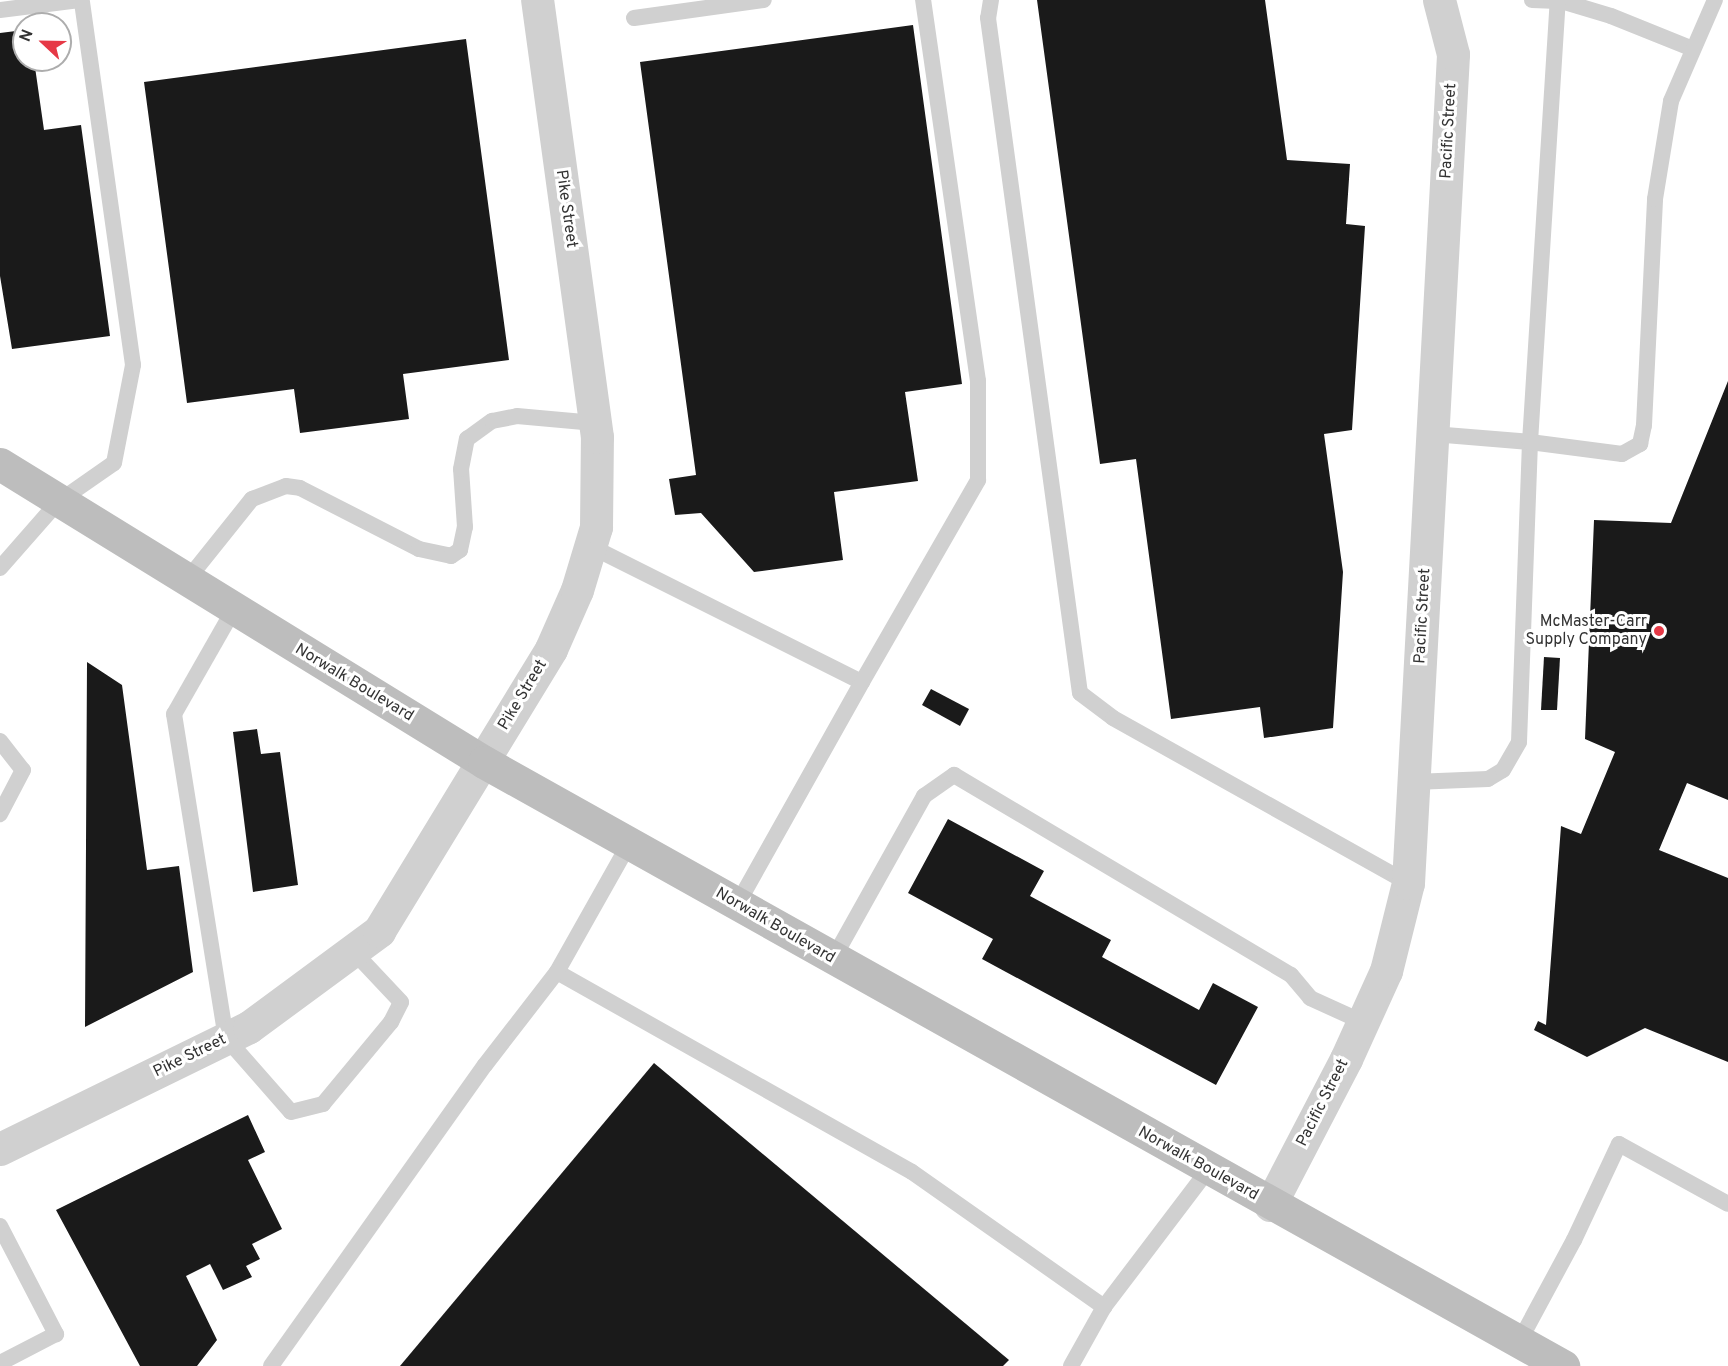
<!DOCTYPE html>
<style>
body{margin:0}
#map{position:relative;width:1728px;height:1366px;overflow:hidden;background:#fff;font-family:Overpass,sans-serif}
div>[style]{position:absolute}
.building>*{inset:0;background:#1a1a1a}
.lane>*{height:16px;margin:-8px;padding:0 8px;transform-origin:8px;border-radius:8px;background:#d0d0d0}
.street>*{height:33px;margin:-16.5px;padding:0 16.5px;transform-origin:16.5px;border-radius:16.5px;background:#d0d0d0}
.secondary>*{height:33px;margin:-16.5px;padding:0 16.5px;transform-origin:16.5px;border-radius:16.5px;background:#bdbdbd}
.dots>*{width:16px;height:16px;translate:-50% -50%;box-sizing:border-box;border:3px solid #fff;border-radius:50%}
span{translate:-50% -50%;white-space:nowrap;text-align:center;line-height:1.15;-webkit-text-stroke:6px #fff;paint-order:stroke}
.street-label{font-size:16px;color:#333}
.poi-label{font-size:16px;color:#333}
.right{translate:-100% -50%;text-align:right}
.north{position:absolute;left:12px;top:12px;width:60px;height:60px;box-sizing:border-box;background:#fff;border:2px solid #adadad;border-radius:50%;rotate:292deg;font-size:16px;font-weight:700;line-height:24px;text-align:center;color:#333}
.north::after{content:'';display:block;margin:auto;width:21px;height:27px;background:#e63946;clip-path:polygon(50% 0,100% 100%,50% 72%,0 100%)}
</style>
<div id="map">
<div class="building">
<div style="clip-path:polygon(1037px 0,1265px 0,1287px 160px,1350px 164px,1346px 224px,1365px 226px,1352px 430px,1324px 434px,1343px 572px,1333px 728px,1264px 738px,1260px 707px,1171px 719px,1136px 459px,1100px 464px)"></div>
<div style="clip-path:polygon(913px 25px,962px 384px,905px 392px,918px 481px,834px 492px,843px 560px,754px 572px,701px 513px,675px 515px,669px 479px,696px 475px,640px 62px)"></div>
<div style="clip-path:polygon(24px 30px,24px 60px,34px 60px,44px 130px,81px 125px,110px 336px,12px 349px,0 276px,0 33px)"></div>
<div style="clip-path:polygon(466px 39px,509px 360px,403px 374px,409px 419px,300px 433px,294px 389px,187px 403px,144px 82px)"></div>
<div style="clip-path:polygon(1728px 381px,1728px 800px,1687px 783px,1659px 850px,1728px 878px,1728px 1062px,1645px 1028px,1587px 1057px,1534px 1030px,1538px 1021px,1546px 1025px,1561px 826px,1581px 834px,1615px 752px,1585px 739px,1594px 520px,1671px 523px)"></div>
<div style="clip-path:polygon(1544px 657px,1560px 658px,1557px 710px,1541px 710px)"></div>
<div style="clip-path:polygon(87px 662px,122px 685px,147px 870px,179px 866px,193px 972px,85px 1027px)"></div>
<div style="clip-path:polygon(931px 689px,969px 709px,960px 726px,922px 705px)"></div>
<div style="clip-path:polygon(257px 729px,261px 754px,280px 752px,298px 885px,253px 892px,233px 732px)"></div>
<div style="clip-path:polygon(948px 819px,1044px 871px,1030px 896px,1111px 940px,1102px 957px,1199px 1010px,1213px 983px,1258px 1007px,1216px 1085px,982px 959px,993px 939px,908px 893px)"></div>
<div style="clip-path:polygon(654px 1063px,1009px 1360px,1003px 1366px,400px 1366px)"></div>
<div style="clip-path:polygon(248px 1115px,265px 1152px,248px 1160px,282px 1229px,252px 1244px,260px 1259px,246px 1266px,252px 1277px,223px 1290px,210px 1264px,186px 1276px,217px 1340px,197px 1366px,140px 1366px,56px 1210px)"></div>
</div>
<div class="lane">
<div style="left:991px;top:0;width:18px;rotate:99deg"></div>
<div style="left:988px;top:18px;width:681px;rotate:82.24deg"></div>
<div style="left:1080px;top:693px;width:41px;rotate:37.1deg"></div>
<div style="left:1113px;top:718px;width:338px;rotate:29.2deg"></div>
<div style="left:1558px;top:0;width:55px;rotate:16.8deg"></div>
<div style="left:1611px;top:16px;width:88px;rotate:21.9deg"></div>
<div style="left:0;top:10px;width:80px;rotate:-7.2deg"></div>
<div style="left:634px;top:18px;width:131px;rotate:-7.9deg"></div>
<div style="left:1433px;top:434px;width:97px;rotate:4.7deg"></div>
<div style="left:1530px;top:442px;width:442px;rotate:-86.4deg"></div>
<div style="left:1558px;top:1px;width:26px;rotate:-178deg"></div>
<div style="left:590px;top:546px;width:304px;rotate:26.6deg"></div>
<div style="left:862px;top:682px;width:256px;rotate:119.3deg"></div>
<div style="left:0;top:568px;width:88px;rotate:-48.7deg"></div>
<div style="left:58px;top:502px;width:68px;rotate:-34.9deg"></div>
<div style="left:114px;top:463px;width:100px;rotate:-79deg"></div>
<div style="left:133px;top:365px;width:369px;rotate:-98deg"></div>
<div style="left:187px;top:580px;width:104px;rotate:-51.3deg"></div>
<div style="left:252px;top:499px;width:36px;rotate:-21deg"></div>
<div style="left:286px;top:486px;width:14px;rotate:8deg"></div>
<div style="left:300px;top:488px;width:134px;rotate:27.1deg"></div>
<div style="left:419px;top:549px;width:33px;rotate:12deg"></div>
<div style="left:451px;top:556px;width:11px;rotate:-34deg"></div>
<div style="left:460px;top:550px;width:24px;rotate:-78deg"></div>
<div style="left:465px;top:527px;width:58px;rotate:-93.9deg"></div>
<div style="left:461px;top:469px;width:31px;rotate:-79deg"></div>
<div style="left:467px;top:439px;width:31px;rotate:-36deg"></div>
<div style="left:492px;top:421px;width:25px;rotate:-11deg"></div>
<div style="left:517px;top:416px;width:78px;rotate:5.1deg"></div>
<div style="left:234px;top:609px;width:121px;rotate:119.7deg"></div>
<div style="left:174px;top:714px;width:328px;rotate:80.9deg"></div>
<div style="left:226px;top:1038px;width:98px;rotate:48.7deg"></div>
<div style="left:291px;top:1112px;width:33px;rotate:-14deg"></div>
<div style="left:323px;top:1104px;width:107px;rotate:-50.3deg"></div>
<div style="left:391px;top:1022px;width:22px;rotate:-63deg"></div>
<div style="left:401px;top:1002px;width:70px;rotate:-133.3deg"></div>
<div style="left:862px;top:682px;width:233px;rotate:-60.1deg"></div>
<div style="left:978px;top:480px;width:99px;rotate:-90deg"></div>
<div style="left:978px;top:381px;width:385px;rotate:-98.2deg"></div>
<div style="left:0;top:741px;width:37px;rotate:52deg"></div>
<div style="left:23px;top:770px;width:50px;rotate:117.6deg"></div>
<div style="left:1414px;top:782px;width:74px;rotate:-2.3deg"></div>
<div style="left:1488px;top:779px;width:17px;rotate:-31deg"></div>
<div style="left:1503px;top:770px;width:32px;rotate:-60deg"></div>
<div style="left:1519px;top:742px;width:300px;rotate:-87.9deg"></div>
<div style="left:1530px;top:442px;width:93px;rotate:7.4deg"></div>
<div style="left:1622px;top:454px;width:21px;rotate:-29deg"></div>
<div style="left:1640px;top:444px;width:19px;rotate:-78deg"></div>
<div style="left:1644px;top:425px;width:226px;rotate:-87.2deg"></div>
<div style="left:1655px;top:199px;width:99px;rotate:-80.7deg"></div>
<div style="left:1671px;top:101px;width:110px;rotate:-66.5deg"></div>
<div style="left:629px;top:844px;width:147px;rotate:119.4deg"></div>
<div style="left:557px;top:972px;width:407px;rotate:29.4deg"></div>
<div style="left:912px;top:1172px;width:235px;rotate:35.1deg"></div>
<div style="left:1104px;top:1307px;width:172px;rotate:-52.8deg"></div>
<div style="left:833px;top:959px;width:187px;rotate:-60.8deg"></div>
<div style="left:924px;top:796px;width:37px;rotate:-35deg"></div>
<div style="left:954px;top:775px;width:392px;rotate:30.7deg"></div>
<div style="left:1291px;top:975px;width:30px;rotate:50deg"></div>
<div style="left:1310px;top:998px;width:58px;rotate:24.4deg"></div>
<div style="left:0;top:1226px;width:122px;rotate:62.6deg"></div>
<div style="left:56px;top:1334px;width:63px;rotate:152.6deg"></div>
<div style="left:1519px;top:1342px;width:116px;rotate:-61.7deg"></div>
<div style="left:1574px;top:1240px;width:106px;rotate:-64.9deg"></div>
<div style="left:1619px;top:1144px;width:124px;rotate:28.8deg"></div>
<div style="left:271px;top:1366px;width:369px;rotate:-54.6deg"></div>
<div style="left:485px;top:1065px;width:118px;rotate:-52.3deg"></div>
<div style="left:1071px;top:1366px;width:68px;rotate:-60.8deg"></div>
</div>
<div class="street">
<div style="left:0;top:1149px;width:277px;rotate:-26.1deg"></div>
<div style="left:249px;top:1027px;width:162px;rotate:-36.4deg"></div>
<div style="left:379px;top:931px;width:330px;rotate:-58.6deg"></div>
<div style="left:551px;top:649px;width:64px;rotate:-66.2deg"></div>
<div style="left:577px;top:590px;width:66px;rotate:-73.2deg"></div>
<div style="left:596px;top:527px;width:90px;rotate:-89.4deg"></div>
<div style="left:597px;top:437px;width:441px;rotate:-97.8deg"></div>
<div style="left:1270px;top:1205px;width:165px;rotate:-62.5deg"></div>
<div style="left:1346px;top:1059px;width:97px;rotate:-65.6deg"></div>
<div style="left:1386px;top:971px;width:91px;rotate:-76deg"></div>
<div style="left:1408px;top:883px;width:830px;rotate:-86.89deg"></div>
<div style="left:1453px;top:54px;width:56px;rotate:-104.5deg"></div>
</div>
<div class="secondary">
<div style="left:0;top:464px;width:568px;rotate:31.62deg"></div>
<div style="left:484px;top:762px;width:1237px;rotate:29.24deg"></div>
</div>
<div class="dots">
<div style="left:1659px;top:631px;background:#e63946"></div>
</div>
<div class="street-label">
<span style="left:1449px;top:131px;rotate:-87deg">Pacific Street</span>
<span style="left:566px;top:209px;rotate:82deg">Pike Street</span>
<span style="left:1423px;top:616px;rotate:-87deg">Pacific Street</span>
<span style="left:354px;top:683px;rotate:31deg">Norwalk Boulevard</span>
<span style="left:523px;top:695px;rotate:-59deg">Pike Street</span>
<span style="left:775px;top:926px;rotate:30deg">Norwalk Boulevard</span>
<span style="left:190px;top:1056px;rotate:-26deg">Pike Street</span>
<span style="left:1323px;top:1103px;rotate:-63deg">Pacific Street</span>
<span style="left:1198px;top:1164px;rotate:29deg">Norwalk Boulevard</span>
</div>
<div class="poi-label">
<span class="right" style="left:1647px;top:631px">McMaster-Carr<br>Supply Company</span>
</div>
<div class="north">N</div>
</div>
